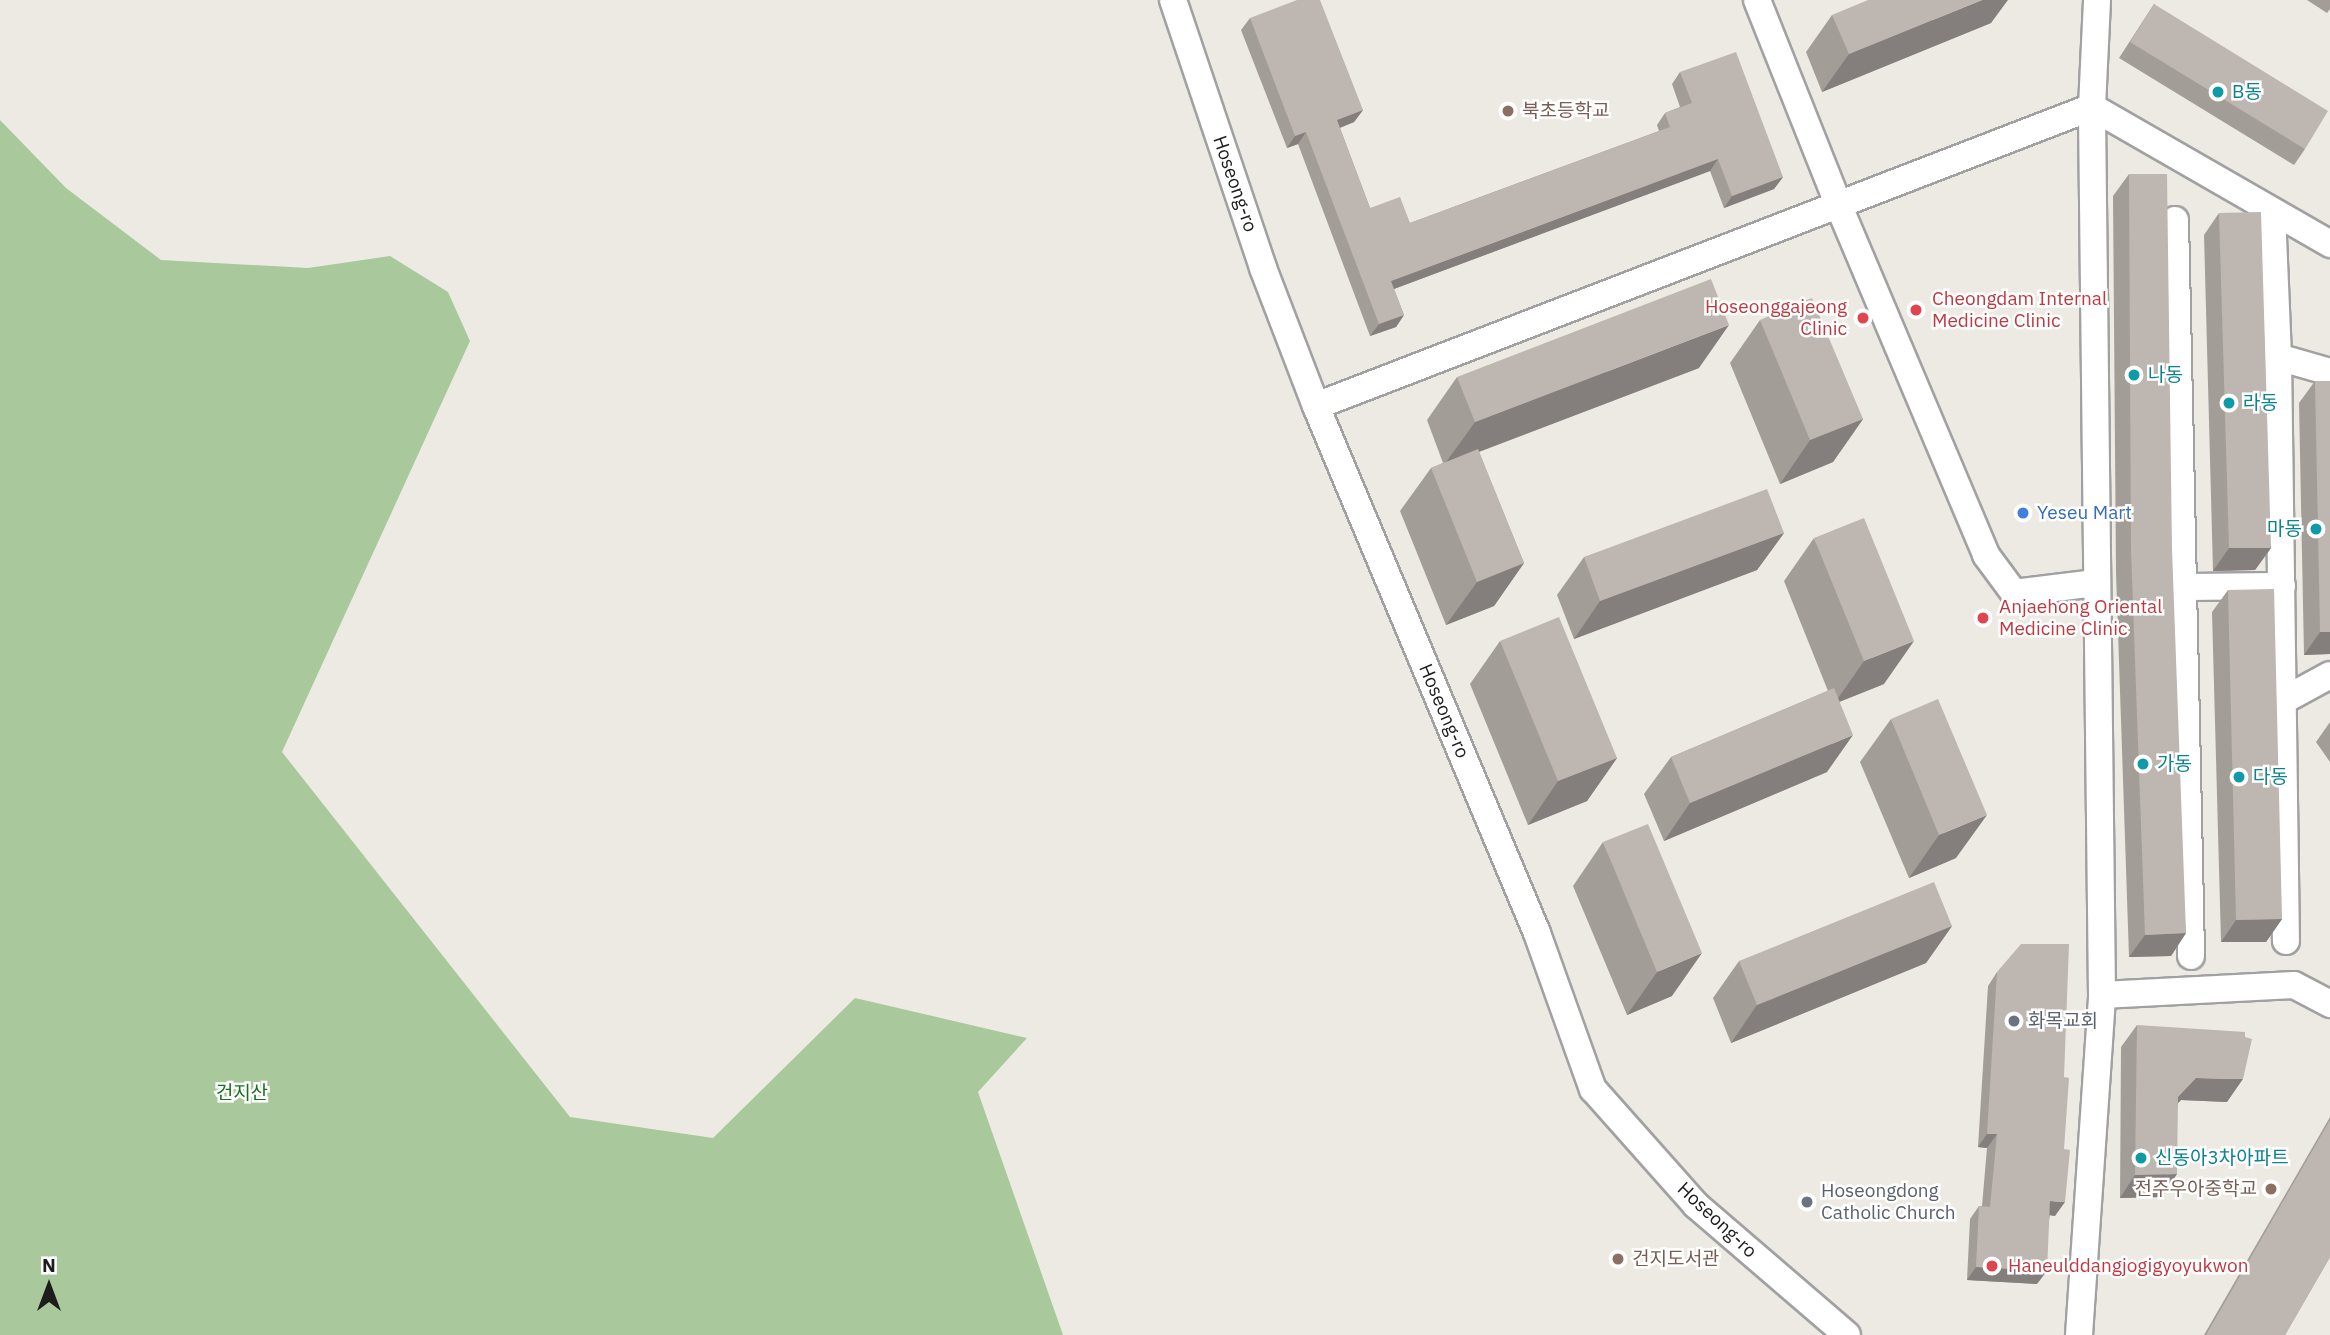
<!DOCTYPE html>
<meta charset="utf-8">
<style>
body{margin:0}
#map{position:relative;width:2330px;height:1335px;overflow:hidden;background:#edeae4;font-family:"IBM Plex Sans","Noto Sans KR",sans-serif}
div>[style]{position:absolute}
.forest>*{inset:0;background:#a9c99c}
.roads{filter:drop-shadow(2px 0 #a1a1a1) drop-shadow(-2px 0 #a1a1a1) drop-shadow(0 2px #a1a1a1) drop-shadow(0 -2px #a1a1a1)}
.minor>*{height:26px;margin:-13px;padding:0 13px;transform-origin:13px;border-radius:13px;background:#fff}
.wall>*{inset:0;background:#a39d98}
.shaded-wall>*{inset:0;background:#847f7c}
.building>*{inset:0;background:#bdb6b1}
.dots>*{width:19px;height:19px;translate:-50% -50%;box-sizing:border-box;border:4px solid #fff;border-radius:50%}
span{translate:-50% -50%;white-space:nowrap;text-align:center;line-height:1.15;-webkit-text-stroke:5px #fff;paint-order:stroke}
.culture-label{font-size:19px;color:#0d838f}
.left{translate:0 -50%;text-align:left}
.right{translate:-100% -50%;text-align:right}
.education-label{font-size:19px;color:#785e54}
.street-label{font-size:19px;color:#1d1d1d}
.health-label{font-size:19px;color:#be3a42}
.shop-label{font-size:19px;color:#366cbe}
.worship-label{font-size:19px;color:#5b616d}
.park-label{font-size:19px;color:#15711d}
.north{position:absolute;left:14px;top:1251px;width:70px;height:70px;-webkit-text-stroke:5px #fff;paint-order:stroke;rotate:0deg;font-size:19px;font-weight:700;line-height:28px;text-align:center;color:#1d1d1d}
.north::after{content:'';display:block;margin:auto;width:24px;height:32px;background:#1d1d1d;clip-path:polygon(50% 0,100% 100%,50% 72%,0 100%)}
</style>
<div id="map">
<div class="forest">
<div style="clip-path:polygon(0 120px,66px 188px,161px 260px,308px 268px,390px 256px,448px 292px,470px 341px,282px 752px,570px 1117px,713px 1138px,855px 998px,1027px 1038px,978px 1092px,1063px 1335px,0 1335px)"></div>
</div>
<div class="roads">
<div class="minor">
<div style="left:1173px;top:0;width:283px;rotate:71.4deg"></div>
<div style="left:1263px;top:268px;width:148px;rotate:69deg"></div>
<div style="left:1316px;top:406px;width:571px;rotate:67.25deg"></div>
<div style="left:1537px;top:933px;width:166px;rotate:70.3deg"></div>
<div style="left:1593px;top:1089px;width:155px;rotate:48.4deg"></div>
<div style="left:1696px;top:1205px;width:199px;rotate:40.7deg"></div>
<div style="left:1757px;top:0;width:219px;rotate:68.3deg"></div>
<div style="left:1838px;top:204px;width:381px;rotate:67.1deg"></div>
<div style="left:1986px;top:555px;width:47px;rotate:53.6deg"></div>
<div style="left:2014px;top:593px;width:82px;rotate:-7deg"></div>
<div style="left:2272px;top:213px;width:144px;rotate:87.6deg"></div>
<div style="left:2278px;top:357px;width:584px;rotate:89.22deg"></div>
<div style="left:2175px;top:220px;width:736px;rotate:88.75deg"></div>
<div style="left:2278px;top:357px;width:54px;rotate:16.1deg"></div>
<div style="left:1316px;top:406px;width:832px;rotate:-21.07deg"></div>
<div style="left:2092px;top:107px;width:275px;rotate:29.9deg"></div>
<div style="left:2181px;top:587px;width:101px;rotate:-0.6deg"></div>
<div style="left:2284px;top:700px;width:52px;rotate:-28.5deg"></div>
<div style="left:2102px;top:995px;width:192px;rotate:-3deg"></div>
<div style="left:2294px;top:985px;width:41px;rotate:27.8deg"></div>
<div style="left:2079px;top:1335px;width:341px;rotate:-86.1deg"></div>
<div style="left:2102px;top:995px;width:888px;rotate:-90.65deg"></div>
<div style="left:2092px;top:107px;width:107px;rotate:-87.3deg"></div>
</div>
</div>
<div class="wall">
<div style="clip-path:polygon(2307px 0,2330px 0,2330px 9px,2327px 13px)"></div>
<div style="clip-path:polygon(2154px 4px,2305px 149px,2294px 165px,2119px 58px)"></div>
<div style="clip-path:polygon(1832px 15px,1991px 23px,1822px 92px,1806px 52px)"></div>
<div style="clip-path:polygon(1250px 18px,1363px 110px,1354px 122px,1340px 128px,1370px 208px,1410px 223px,1659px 131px,1657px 125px,1665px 113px,1680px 107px,1672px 84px,1680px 72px,1783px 177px,1774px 189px,1724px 208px,1710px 171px,1394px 289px,1404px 315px,1396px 327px,1370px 336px,1298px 144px,1287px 148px,1241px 30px)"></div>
<div style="clip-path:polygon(2129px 174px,2186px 933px,2171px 956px,2129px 957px,2116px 573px,2113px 196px)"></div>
<div style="clip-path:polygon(2219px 213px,2271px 548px,2255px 570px,2213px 571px,2204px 235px)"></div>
<div style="clip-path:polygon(1760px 320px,1863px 419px,1833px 462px,1780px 484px,1730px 363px)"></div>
<div style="clip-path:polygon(1699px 368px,1479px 452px,1524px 563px,1494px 606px,1446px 625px,1400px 511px,1431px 468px,1443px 463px,1427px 420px,1457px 377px)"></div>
<div style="clip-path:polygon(2315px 381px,2330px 381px,2330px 654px,2304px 655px,2299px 403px)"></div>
<div style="clip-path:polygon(1784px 533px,1757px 570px,1574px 639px,1557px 595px,1584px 557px)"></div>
<div style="clip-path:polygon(1814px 538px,1884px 684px,1839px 702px,1827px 772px,1664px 841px,1644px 794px,1671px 757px,1828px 691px,1784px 581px)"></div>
<div style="clip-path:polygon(2228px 590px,2282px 919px,2266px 942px,2221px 942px,2212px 612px)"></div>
<div style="clip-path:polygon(1500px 641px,1617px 758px,1587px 801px,1528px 825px,1470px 684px)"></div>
<div style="clip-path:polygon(1891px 719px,1956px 858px,1909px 878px,1860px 762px)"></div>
<div style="clip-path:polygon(2330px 722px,2330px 762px,2316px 742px)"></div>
<div style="clip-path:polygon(1603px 842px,1672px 996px,1627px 1015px,1573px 886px)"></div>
<div style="clip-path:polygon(1952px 926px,1926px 963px,1731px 1043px,1713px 998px,1739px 961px)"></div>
<div style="clip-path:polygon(1997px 972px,2055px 1216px,2050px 1215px,2037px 1284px,1967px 1280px,1970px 1219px,1979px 1206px,1982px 1206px,1987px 1148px,1978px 1147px,1988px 986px)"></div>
<div style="clip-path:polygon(2137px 1025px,2227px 1102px,2181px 1100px,2178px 1103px,2162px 1197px,2120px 1198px,2121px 1047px)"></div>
<div style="clip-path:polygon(2330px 1117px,2330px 1257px,2285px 1335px,2204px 1335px)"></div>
</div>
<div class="shaded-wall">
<div style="clip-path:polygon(1982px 0,2008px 0,1991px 23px,1822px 92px,1849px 54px)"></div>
<div style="clip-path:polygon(1363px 110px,1354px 122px,1329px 132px,1337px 120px)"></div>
<div style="clip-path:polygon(1306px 132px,1298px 144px,1287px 148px,1295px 136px)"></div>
<div style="clip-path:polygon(1718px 159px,1710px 171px,1383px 293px,1391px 281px)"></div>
<div style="clip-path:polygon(1783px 177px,1774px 189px,1724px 208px,1732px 196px)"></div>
<div style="clip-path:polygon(1404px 315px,1396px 327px,1370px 336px,1379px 324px)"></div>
<div style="clip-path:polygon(1729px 325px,1699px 368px,1444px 465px,1475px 422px)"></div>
<div style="clip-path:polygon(1863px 419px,1833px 462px,1780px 484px,1810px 440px)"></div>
<div style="clip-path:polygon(1784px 533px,1757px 570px,1574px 639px,1600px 601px)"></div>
<div style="clip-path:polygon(2229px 548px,2271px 548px,2255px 570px,2213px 571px)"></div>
<div style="clip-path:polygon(1524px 563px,1494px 606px,1446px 625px,1477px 582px)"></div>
<div style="clip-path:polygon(2320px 632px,2330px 632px,2330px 654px,2304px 655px)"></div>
<div style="clip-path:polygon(1914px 641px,1884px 684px,1834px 704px,1864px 661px)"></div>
<div style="clip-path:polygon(1853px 735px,1827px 772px,1664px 841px,1690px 803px)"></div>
<div style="clip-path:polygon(1617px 758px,1587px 801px,1528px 825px,1558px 781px)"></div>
<div style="clip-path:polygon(1987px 815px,1956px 858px,1909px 878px,1939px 835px)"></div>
<div style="clip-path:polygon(2282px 919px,2266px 942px,2221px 942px,2236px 920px)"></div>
<div style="clip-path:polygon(1952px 926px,1926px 963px,1731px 1043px,1757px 1005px)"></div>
<div style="clip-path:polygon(2186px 933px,2171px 956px,2129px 957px,2145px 935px)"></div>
<div style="clip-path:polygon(1702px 953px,1672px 996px,1627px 1015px,1657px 972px)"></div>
<div style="clip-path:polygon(2196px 1078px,2243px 1079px,2227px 1102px,2181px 1100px,2162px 1119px,2178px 1097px)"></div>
<div style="clip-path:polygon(1987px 1134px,1997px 1134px,1987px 1148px,1978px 1147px)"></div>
<div style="clip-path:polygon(2177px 1174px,2162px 1197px,2120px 1198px,2135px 1175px)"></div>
<div style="clip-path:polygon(2050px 1201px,2065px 1202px,2055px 1216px,2041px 1214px)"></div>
<div style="clip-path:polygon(1976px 1267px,2047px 1271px,2037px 1284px,1967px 1280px)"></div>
</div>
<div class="building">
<div style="clip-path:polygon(1297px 0,1320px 0,1363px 110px,1337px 120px,1370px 208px,1400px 197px,1410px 223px,1670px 127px,1665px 113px,1692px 103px,1680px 72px,1736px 52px,1783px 177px,1732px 196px,1718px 159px,1391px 281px,1404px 315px,1379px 324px,1306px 132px,1295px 136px,1250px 18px)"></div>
<div style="clip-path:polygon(1868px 0,1982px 0,1849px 54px,1832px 15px)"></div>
<div style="clip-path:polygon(2154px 4px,2328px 111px,2305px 149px,2130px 42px)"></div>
<div style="clip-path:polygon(2129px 174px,2167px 174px,2172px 549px,2186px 933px,2145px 935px,2131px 550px)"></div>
<div style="clip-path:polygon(2261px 212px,2271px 548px,2229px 548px,2219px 213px)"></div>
<div style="clip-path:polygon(1711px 279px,1729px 325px,1475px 422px,1457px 377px)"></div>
<div style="clip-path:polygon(1812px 298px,1863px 419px,1810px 440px,1760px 320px)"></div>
<div style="clip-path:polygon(2315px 381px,2330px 381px,2330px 632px,2320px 632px)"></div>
<div style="clip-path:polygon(1478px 449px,1524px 563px,1477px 582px,1431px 468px)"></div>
<div style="clip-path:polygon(1767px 489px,1784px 533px,1600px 601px,1584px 557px)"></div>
<div style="clip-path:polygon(1864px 518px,1914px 641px,1864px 661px,1814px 538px)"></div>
<div style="clip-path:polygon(2274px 589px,2282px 919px,2236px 920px,2228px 590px)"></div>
<div style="clip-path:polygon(1559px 617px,1617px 758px,1558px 781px,1500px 641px)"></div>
<div style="clip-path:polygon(1834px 688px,1853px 735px,1690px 803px,1671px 757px)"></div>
<div style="clip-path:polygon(1938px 699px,1987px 815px,1939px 835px,1891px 719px)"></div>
<div style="clip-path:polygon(1648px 824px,1702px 953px,1657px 972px,1603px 842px)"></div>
<div style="clip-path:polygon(1934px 882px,1952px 926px,1757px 1005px,1739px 961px)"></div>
<div style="clip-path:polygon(2021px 944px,2069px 944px,2064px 1077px,2069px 1078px,2064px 1149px,2070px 1150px,2065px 1202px,2050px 1201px,2047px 1271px,1976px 1267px,1979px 1206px,1990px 1207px,1997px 1134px,1987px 1134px,1997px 972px)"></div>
<div style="clip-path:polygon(2137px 1025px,2245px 1032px,2245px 1037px,2252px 1039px,2243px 1079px,2196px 1078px,2178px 1097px,2177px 1174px,2135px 1175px)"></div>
<div style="clip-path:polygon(2330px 1120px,2330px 1257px,2285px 1335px,2206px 1335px)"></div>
</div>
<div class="dots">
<div style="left:2218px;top:92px;background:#0f9aa8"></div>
<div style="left:1508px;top:111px;background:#8d6e63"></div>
<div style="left:1916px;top:310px;background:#e0444e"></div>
<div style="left:1863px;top:318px;background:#e0444e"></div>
<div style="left:2134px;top:375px;background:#0f9aa8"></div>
<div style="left:2229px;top:403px;background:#0f9aa8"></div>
<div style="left:2023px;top:513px;background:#3f7fe0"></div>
<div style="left:2316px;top:529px;background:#0f9aa8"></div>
<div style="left:1983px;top:618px;background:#e0444e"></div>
<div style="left:2143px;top:764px;background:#0f9aa8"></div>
<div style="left:2239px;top:777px;background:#0f9aa8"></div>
<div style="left:2014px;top:1021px;background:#6b7280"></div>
<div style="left:2141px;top:1158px;background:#0f9aa8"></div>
<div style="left:2271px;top:1189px;background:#8d6e63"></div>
<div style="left:1807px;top:1202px;background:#6b7280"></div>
<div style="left:1618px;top:1259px;background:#8d6e63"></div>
<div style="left:1992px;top:1266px;background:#e0444e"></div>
</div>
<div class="culture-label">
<span class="left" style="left:2232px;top:92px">B동</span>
<span class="left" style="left:2148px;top:375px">나동</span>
<span class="left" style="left:2243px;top:403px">라동</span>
<span class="right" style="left:2302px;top:529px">마동</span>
<span class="left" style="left:2157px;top:764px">가동</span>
<span class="left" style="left:2253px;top:777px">다동</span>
<span class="left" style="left:2155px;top:1158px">신동아3차아파트</span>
</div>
<div class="education-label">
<span class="left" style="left:1522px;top:111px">북초등학교</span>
<span class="right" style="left:2257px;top:1189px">전주우아중학교</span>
<span class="left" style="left:1632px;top:1259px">건지도서관</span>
</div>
<div class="street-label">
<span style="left:1235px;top:184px;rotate:71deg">Hoseong-ro</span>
<span style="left:1444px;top:711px;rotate:67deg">Hoseong-ro</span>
<span style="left:1717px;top:1220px;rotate:43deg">Hoseong-ro</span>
</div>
<div class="health-label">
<span class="left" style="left:1932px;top:310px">Cheongdam Internal<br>Medicine Clinic</span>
<span class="right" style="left:1847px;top:318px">Hoseonggajeong<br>Clinic</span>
<span class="left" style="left:1999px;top:618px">Anjaehong Oriental<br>Medicine Clinic</span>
<span class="left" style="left:2008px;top:1266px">Haneulddangjogigyoyukwon</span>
</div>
<div class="shop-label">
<span class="left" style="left:2037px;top:513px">Yeseu Mart</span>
</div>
<div class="worship-label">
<span class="left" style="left:2028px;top:1021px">화목교회</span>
<span class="left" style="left:1821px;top:1202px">Hoseongdong<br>Catholic Church</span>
</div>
<div class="park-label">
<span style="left:242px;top:1093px">건지산</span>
</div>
<div class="north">N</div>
</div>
